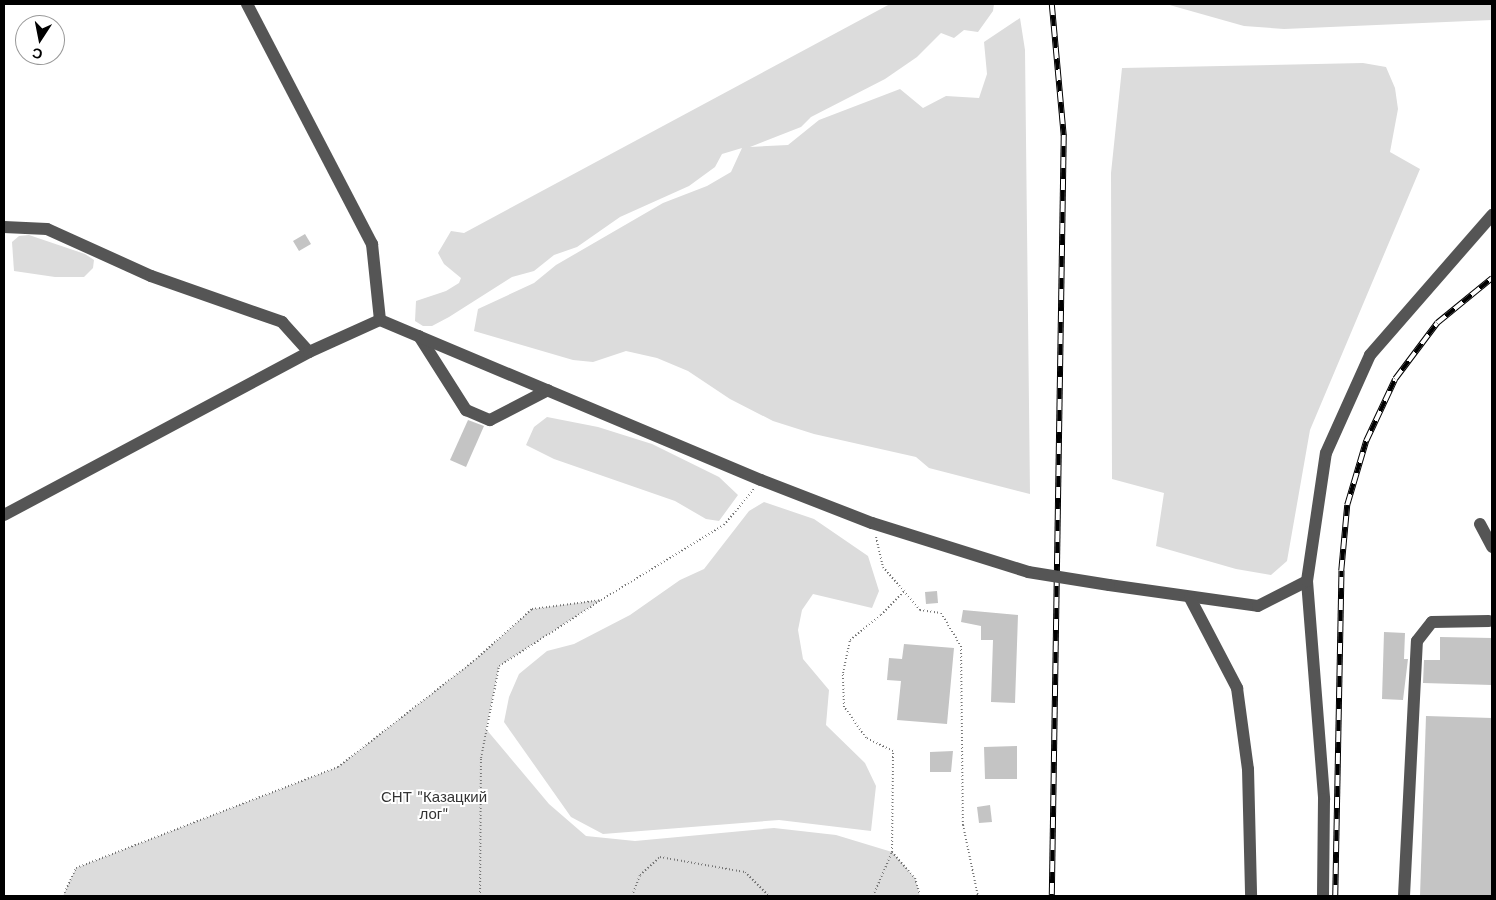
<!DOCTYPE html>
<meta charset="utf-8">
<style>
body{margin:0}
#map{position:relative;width:1496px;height:900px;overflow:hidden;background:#fff;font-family:"Work Sans",sans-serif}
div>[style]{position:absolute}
.green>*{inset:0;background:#dcdcdc}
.building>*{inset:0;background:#c4c4c4}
.path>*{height:2px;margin-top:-1px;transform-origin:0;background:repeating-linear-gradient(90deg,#777 0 1px,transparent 0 3.5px)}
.minor>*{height:12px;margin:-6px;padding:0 6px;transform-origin:6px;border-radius:6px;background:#555}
.rail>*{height:5.5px;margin-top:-2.75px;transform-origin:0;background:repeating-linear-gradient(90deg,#fff 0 11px,#000 0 22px);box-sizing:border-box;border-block:1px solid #000}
.minor-bridge>*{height:12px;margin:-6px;padding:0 6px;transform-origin:6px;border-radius:6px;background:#555}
span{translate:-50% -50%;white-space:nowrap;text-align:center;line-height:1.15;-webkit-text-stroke:4px #fff;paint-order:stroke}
.park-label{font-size:15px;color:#333}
.frame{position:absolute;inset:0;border:5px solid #000;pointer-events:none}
.north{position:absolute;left:15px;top:15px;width:50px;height:50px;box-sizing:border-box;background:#fff;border:1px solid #999;border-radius:50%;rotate:191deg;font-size:14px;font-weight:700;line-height:20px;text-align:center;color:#000}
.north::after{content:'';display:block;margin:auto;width:18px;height:22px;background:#000;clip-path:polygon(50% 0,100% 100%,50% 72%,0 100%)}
</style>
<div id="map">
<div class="green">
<div style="clip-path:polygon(890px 4px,994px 4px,993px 11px,978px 32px,964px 30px,954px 38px,941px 33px,917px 57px,885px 79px,811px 117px,801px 127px,750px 147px,788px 145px,819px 120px,900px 89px,923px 108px,946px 96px,979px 98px,987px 74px,984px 42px,1020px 18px,1025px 50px,1030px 494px,929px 468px,916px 457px,814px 434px,773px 421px,730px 399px,688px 371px,657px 358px,626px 351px,593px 362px,573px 360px,474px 331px,478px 309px,534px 283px,556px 265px,663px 203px,707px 186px,731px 172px,742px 148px,722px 154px,715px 167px,689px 186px,620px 217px,577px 247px,554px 255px,534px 271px,512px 277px,449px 317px,432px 326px,423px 326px,415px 321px,416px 301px,446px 291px,459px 283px,461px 278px,444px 264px,438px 253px,451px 231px,464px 233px)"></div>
<div style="clip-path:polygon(1166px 4px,1492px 4px,1492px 20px,1284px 29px,1244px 26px)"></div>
<div style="clip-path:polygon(1363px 63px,1386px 67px,1395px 88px,1398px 109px,1390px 152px,1420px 169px,1310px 430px,1287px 561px,1271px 575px,1236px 569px,1156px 546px,1164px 493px,1112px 479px,1111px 173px,1122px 68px)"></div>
<div style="clip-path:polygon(29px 235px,85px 254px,94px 260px,93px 268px,84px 277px,55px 277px,14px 271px,12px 242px,19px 236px)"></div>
<div style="clip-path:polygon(547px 417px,598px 427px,652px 444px,719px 477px,738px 495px,719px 521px,706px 519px,675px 501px,554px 459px,526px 445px,534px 427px)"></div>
<div style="clip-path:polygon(764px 502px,814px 519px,868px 556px,879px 591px,872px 608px,813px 594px,802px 610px,798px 630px,803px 659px,829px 690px,826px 725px,865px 763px,876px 786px,871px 831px,779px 820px,603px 834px,571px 817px,504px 722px,509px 697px,519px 674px,547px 651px,574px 644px,630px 615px,680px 580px,704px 569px,749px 511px)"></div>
<div style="clip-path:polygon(601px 600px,499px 666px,486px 729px,549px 804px,586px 836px,635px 841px,774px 828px,836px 835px,892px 852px,915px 878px,920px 896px,63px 896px,76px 868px,338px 767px,476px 659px,532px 609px)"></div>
</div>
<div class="building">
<div style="clip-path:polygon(305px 234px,311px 244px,299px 251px,293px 241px)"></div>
<div style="clip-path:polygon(468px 420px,484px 426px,466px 467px,450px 460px)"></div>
<div style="clip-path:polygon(937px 591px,938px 603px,926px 604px,925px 592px)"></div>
<div style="clip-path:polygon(963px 610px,1018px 615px,1015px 703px,991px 702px,993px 640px,981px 640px,981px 626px,961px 622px)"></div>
<div style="clip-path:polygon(1384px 632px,1405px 633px,1404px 659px,1408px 659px,1403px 700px,1382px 699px)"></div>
<div style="clip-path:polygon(1440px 637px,1492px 638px,1492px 685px,1423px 683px,1424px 660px,1440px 660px)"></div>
<div style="clip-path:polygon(904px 644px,954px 648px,947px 724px,897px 720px,901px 681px,887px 680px,889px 658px,902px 659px)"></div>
<div style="clip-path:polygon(1426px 716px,1492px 718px,1492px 896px,1420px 896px)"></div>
<div style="clip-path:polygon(1017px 746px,1017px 779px,985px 779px,984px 747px)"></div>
<div style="clip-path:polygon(953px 751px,951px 772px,930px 772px,930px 752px)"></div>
<div style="clip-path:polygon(990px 805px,992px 822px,979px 823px,977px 807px)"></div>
</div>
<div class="path">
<div style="left:876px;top:537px;width:31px;rotate:77deg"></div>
<div style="left:883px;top:567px;width:57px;rotate:49.3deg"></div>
<div style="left:920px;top:610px;width:21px;rotate:8deg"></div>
<div style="left:941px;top:613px;width:39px;rotate:59deg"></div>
<div style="left:961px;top:646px;width:179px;rotate:89.4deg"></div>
<div style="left:963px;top:825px;width:73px;rotate:78.1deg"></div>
<div style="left:892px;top:852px;width:35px;rotate:49deg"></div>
<div style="left:915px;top:878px;width:19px;rotate:74deg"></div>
<div style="left:63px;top:896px;width:31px;rotate:-65deg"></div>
<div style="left:76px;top:868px;width:281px;rotate:-21.1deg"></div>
<div style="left:338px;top:767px;width:175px;rotate:-38deg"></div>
<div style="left:476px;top:659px;width:75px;rotate:-41.8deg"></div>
<div style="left:532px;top:609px;width:70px;rotate:-7.4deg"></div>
<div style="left:601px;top:600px;width:144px;rotate:-31.4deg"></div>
<div style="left:724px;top:525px;width:47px;rotate:-50.2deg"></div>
<div style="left:480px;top:896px;width:138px;rotate:-89.6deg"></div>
<div style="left:481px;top:758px;width:94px;rotate:-78.9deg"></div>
<div style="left:499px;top:666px;width:120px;rotate:-32.8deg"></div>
<div style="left:632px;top:896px;width:22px;rotate:-69deg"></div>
<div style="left:640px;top:875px;width:27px;rotate:-42deg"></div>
<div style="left:660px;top:857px;width:86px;rotate:10deg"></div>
<div style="left:745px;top:872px;width:34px;rotate:45deg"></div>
<div style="left:873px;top:896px;width:48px;rotate:-66.6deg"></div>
<div style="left:892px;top:852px;width:101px;rotate:-89.4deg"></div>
<div style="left:893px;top:751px;width:30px;rotate:-154deg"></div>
<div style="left:866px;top:738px;width:38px;rotate:-125deg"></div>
<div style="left:844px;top:707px;width:34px;rotate:-92deg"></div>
<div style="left:843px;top:673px;width:34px;rotate:-78deg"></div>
<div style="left:850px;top:640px;width:40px;rotate:-39deg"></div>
<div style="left:881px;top:615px;width:35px;rotate:-46deg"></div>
</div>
<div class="minor">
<div style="left:247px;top:4px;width:271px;rotate:62.5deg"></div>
<div style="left:372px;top:244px;width:76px;rotate:84deg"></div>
<div style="left:4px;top:227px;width:43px;rotate:2.7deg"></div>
<div style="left:47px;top:229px;width:114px;rotate:24.3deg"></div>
<div style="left:151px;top:276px;width:139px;rotate:19.3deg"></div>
<div style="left:282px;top:322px;width:40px;rotate:48deg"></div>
<div style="left:419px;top:336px;width:88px;rotate:57.6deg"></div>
<div style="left:466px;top:410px;width:26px;rotate:23deg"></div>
<div style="left:490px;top:420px;width:65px;rotate:-27.3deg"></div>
<div style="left:4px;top:515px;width:346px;rotate:-28.1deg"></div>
<div style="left:309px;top:352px;width:78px;rotate:-24.3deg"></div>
<div style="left:380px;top:320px;width:413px;rotate:22.8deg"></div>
<div style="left:761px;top:480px;width:119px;rotate:21.2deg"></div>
<div style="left:872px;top:523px;width:164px;rotate:17.4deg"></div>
<div style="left:1480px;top:524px;width:26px;rotate:62deg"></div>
<div style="left:1307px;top:581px;width:219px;rotate:85.5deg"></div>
<div style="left:1324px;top:799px;width:97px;rotate:90.6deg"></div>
<div style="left:1109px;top:585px;width:150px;rotate:8deg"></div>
<div style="left:1258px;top:606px;width:55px;rotate:-27deg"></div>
<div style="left:1307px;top:581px;width:129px;rotate:-81.6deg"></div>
<div style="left:1326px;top:453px;width:107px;rotate:-65.8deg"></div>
<div style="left:1370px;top:355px;width:186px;rotate:-48.9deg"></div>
<div style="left:1190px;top:598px;width:102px;rotate:62.4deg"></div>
<div style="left:1237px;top:688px;width:82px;rotate:82.3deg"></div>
<div style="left:1248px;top:769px;width:127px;rotate:88.6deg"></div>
<div style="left:1404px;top:896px;width:255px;rotate:-87.1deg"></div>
<div style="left:1417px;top:641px;width:24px;rotate:-52deg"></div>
<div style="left:1432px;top:622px;width:57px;rotate:-1deg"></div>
</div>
<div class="rail">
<div style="left:1052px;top:4px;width:132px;rotate:84.8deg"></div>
<div style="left:1064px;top:135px;width:761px;rotate:90.9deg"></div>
<div style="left:1335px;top:896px;width:325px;rotate:-88.9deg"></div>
<div style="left:1341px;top:571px;width:66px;rotate:-84.8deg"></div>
<div style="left:1347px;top:505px;width:67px;rotate:-73.5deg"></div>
<div style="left:1366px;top:441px;width:68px;rotate:-64.9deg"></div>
<div style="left:1395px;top:379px;width:70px;rotate:-53.1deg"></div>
<div style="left:1437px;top:323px;width:71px;rotate:-39.3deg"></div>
</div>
<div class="minor-bridge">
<div style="left:1028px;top:572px;width:82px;rotate:9.1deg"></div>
</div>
<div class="park-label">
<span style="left:434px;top:806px">СНТ "Казацкий<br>лог"</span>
</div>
<div class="frame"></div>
<div class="north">С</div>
</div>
